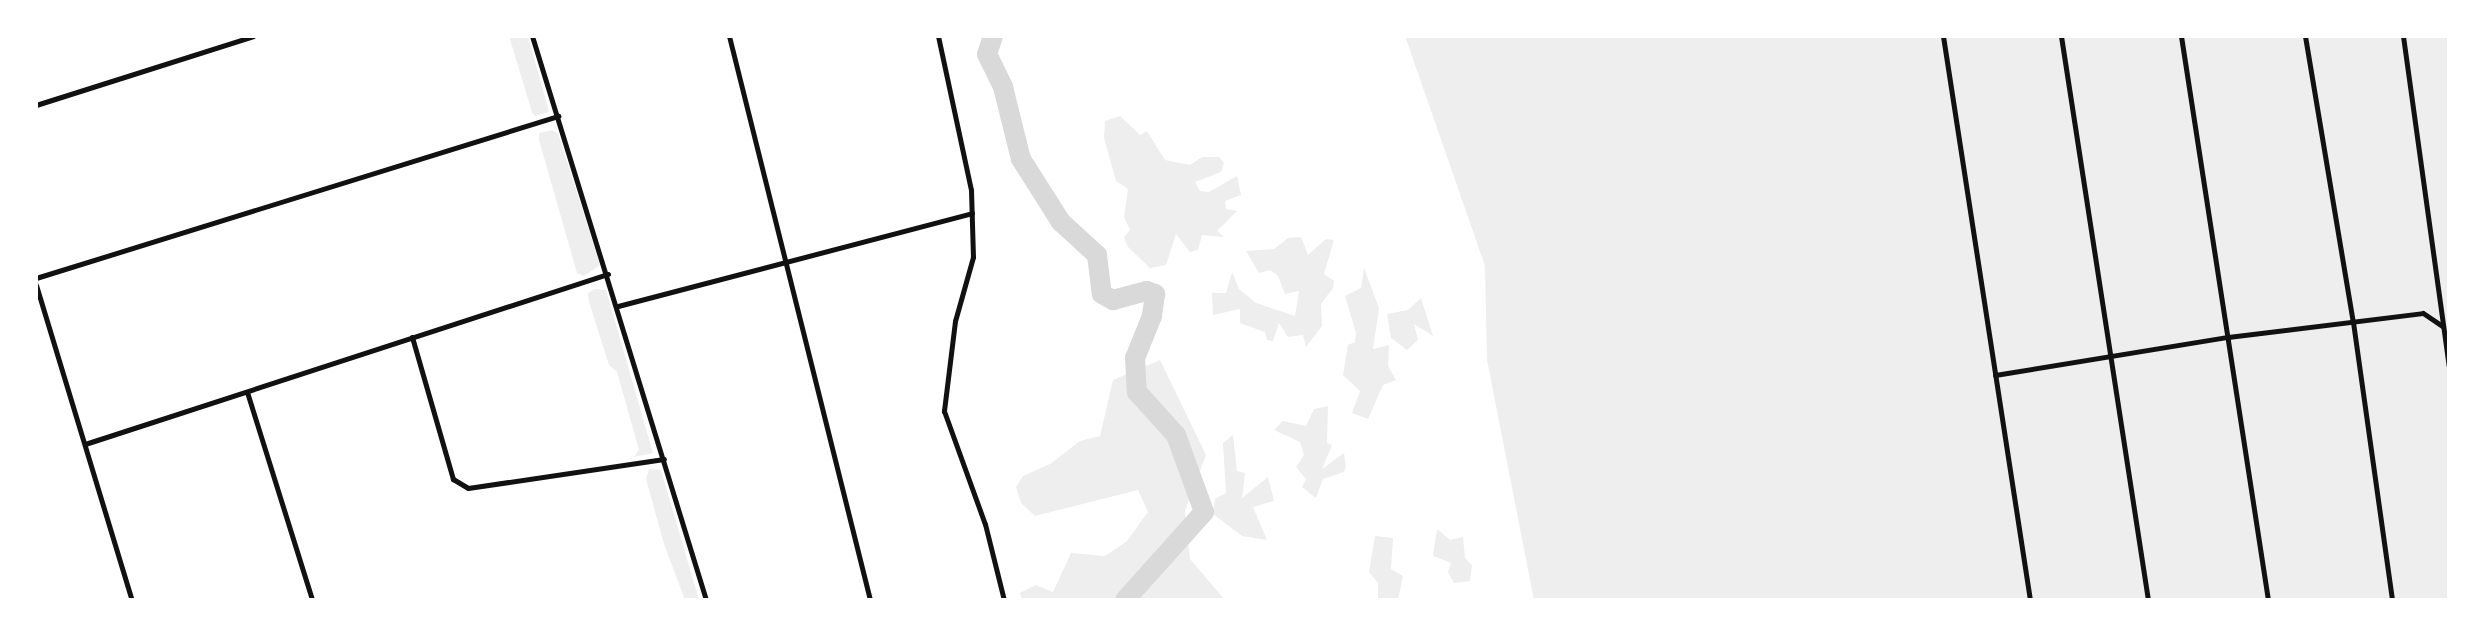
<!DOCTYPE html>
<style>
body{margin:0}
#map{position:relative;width:2485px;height:636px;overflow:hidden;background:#fff;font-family:Overpass,sans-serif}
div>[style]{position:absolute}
.green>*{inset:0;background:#eee}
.river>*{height:20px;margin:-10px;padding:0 10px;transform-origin:10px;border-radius:10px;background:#d9d9d9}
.minor>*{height:5px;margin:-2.5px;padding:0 2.5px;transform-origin:2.5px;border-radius:2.5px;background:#111}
span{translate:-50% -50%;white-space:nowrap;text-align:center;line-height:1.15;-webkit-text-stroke:6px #fff;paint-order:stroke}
.frame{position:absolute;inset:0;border:38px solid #fff;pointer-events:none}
</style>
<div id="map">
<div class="green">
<div style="clip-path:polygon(509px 36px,528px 36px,549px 112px,535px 116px,532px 112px)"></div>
<div style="clip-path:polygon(1405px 36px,2449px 36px,2449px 600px,1534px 600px,1487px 360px,1485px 266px)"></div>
<div style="clip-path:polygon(1120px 116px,1140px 135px,1147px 131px,1165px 160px,1190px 165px,1202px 157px,1219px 157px,1224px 163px,1221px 172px,1195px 182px,1200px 191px,1209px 192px,1237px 176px,1241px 195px,1225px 201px,1226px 209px,1237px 211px,1217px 231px,1224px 237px,1202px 235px,1198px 250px,1190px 252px,1176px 234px,1166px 265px,1150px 268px,1128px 247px,1124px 237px,1130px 230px,1124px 217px,1128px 189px,1116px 181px,1104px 138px,1105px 121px)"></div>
<div style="clip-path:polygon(552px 130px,558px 133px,600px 265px,584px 276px,577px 273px,539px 140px,539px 133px)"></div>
<div style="clip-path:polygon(1301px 237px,1308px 255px,1326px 239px,1334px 240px,1324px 274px,1334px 281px,1333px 288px,1321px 304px,1322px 326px,1306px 347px,1303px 335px,1288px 337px,1279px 323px,1273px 341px,1267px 340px,1265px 332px,1240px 323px,1240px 309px,1213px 315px,1212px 293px,1226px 293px,1232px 272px,1239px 289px,1256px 303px,1295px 316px,1299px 291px,1285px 294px,1278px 276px,1270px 270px,1259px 273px,1246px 251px,1274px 249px,1288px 238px)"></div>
<div style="clip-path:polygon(1364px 268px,1379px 308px,1373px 349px,1389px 345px,1388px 366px,1396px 380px,1383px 385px,1368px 419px,1352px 413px,1360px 391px,1343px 375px,1348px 345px,1355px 342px,1356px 333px,1345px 296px,1361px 288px)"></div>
<div style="clip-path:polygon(595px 289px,606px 290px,653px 453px,634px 457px,639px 450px,617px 372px,609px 365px,589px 302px,588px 293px)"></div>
<div style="clip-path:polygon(1421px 298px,1433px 336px,1414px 324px,1418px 340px,1407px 350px,1391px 338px,1387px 314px,1408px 310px)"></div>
<div style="clip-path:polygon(1160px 360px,1206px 455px,1185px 510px,1190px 559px,1225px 600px,1022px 600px,1020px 593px,1036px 585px,1053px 592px,1071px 553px,1105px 556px,1127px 541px,1148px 512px,1138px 490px,1035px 516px,1021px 503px,1016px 487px,1023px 476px,1050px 464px,1080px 441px,1100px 436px,1113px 380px)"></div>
<div style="clip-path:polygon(1328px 406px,1327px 443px,1332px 445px,1322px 469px,1344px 453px,1346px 466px,1344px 472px,1323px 479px,1316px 498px,1302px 487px,1306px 479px,1296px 467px,1304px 455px,1300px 442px,1274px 430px,1283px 421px,1306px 426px,1314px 409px)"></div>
<div style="clip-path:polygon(1233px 435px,1237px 471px,1245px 473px,1242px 498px,1268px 477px,1274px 501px,1253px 507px,1267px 540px,1242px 536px,1213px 514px,1215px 499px,1226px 493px,1223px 443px)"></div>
<div style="clip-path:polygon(649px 469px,661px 470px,699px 600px,685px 600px,664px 544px,646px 479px)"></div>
<div style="clip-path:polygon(1437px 529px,1450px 540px,1463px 537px,1465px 558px,1472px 565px,1470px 581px,1454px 583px,1448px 572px,1451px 563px,1433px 556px)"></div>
<div style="clip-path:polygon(1375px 536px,1393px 538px,1391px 569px,1403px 576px,1398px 600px,1378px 600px,1378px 583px,1369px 572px)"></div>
</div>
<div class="river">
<div style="left:993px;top:36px;width:19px;rotate:108deg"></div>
<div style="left:987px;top:54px;width:37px;rotate:64deg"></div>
<div style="left:1003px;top:87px;width:74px;rotate:76deg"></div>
<div style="left:1021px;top:159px;width:75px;rotate:57.6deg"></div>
<div style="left:1061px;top:222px;width:49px;rotate:42.5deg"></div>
<div style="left:1097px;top:255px;width:39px;rotate:83deg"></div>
<div style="left:1102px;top:294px;width:13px;rotate:29deg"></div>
<div style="left:1113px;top:300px;width:35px;rotate:-15deg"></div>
<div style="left:1147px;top:291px;width:9px;rotate:21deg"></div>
<div style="left:1155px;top:294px;width:22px;rotate:98deg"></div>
<div style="left:1152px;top:316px;width:45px;rotate:112deg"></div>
<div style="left:1135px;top:358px;width:34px;rotate:87deg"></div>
<div style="left:1137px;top:392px;width:58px;rotate:47.8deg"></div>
<div style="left:1176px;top:435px;width:82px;rotate:70deg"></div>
<div style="left:1204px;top:512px;width:118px;rotate:131.9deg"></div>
</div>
<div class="minor">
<div style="left:532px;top:36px;width:590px;rotate:72.85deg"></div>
<div style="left:729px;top:36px;width:581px;rotate:75.96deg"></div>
<div style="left:938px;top:36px;width:157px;rotate:77.9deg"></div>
<div style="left:971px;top:190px;width:67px;rotate:88.3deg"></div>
<div style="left:973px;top:257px;width:66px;rotate:105.7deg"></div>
<div style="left:955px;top:321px;width:91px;rotate:97deg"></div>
<div style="left:944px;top:411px;width:120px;rotate:70.1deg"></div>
<div style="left:985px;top:524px;width:78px;rotate:76deg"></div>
<div style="left:1943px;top:36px;width:571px;rotate:81.23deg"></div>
<div style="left:2061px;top:36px;width:571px;rotate:81.23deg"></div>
<div style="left:2181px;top:36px;width:571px;rotate:81.23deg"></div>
<div style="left:2305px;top:36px;width:290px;rotate:80.5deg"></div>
<div style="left:2353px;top:322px;width:281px;rotate:82deg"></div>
<div style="left:2403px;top:36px;width:333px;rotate:82.1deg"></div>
<div style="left:36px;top:105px;width:228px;rotate:-17.6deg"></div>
<div style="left:36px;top:278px;width:547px;rotate:-17.24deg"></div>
<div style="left:36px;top:285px;width:329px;rotate:73.1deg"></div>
<div style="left:618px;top:306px;width:366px;rotate:-14.7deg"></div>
<div style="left:412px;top:337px;width:148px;rotate:73.9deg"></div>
<div style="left:453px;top:479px;width:17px;rotate:31deg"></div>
<div style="left:468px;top:488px;width:198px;rotate:-8.4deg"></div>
<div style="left:1995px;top:375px;width:236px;rotate:-9.3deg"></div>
<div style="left:2228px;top:337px;width:196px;rotate:-7deg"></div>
<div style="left:2423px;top:313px;width:23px;rotate:34deg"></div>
<div style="left:247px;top:392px;width:218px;rotate:72.6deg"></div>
<div style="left:85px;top:444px;width:550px;rotate:-18.01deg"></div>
</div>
<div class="frame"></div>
</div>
